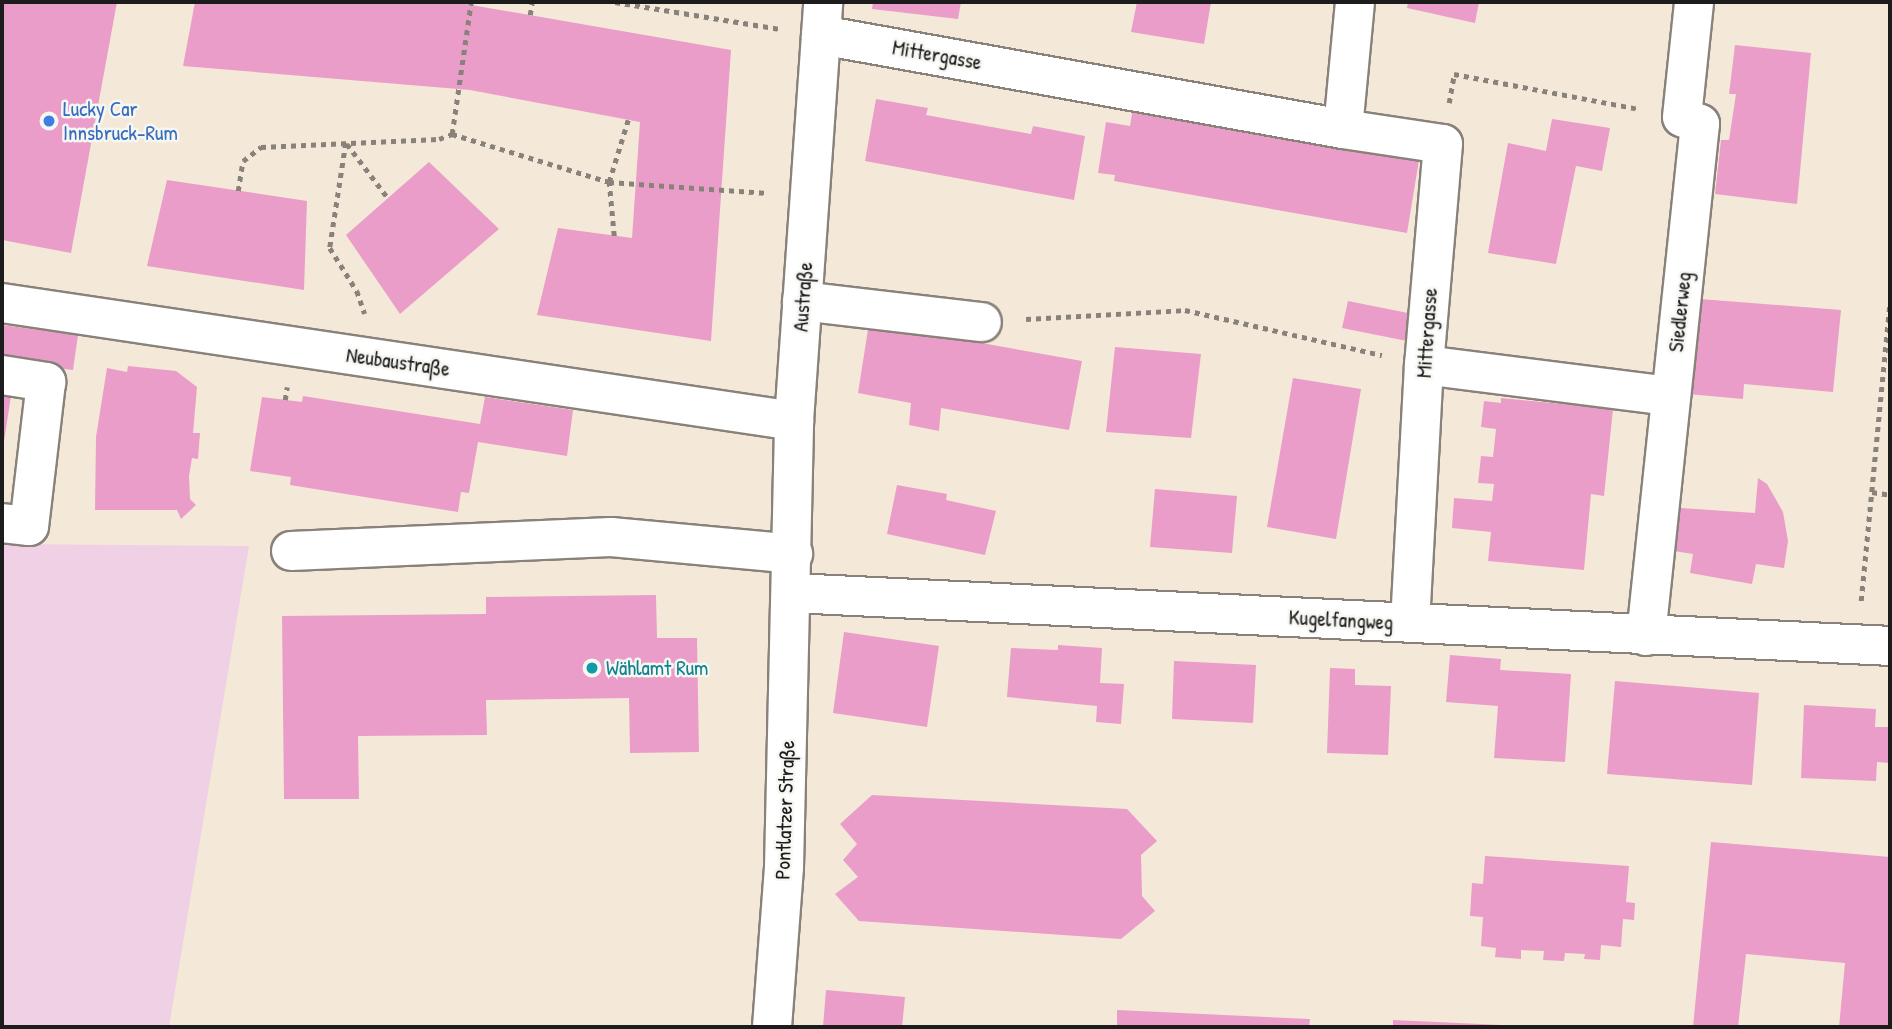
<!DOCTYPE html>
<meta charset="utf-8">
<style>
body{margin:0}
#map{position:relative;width:1892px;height:1029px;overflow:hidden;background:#f4e9d8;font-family:"Patrick Hand",sans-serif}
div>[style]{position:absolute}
.built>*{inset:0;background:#f0d0e4}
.building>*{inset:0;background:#ea9dc8}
.path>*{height:4.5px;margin-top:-2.25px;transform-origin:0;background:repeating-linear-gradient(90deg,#88827a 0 5px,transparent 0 10px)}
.roads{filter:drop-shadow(2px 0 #88827a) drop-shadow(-2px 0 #88827a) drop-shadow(0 2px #88827a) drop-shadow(0 -2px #88827a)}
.minor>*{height:38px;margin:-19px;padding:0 19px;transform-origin:19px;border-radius:19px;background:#fff}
.dots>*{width:19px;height:19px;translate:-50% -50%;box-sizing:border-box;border:4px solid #f6f6f2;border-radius:50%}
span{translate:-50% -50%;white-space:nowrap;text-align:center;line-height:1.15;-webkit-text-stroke:5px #f6f6f2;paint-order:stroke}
.street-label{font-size:21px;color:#1c1c1c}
.shop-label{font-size:21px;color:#366cbe}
.left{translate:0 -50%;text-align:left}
.culture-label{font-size:21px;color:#0d838f}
.frame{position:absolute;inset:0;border:4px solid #1c1c1c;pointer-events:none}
</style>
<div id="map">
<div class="built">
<div style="clip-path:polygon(2px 544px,249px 546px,169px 1027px,2px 1027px)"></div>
</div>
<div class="building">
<div style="clip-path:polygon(2px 2px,117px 2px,71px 253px,2px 240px)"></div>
<div style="clip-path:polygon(195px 2px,466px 4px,731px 50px,711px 341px,537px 315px,558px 228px,632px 238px,640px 122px,470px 90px,183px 66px)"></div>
<div style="clip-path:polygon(873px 2px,961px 2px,958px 19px,872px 9px)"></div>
<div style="clip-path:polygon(1137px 2px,1211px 2px,1204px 44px,1131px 32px)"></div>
<div style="clip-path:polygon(1408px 2px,1479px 2px,1475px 23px,1407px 8px)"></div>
<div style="clip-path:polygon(1735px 45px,1811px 53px,1797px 204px,1715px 194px,1721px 140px,1729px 140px,1736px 94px,1729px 94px)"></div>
<div style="clip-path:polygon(876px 99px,928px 108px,926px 115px,1031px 134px,1033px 126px,1085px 136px,1074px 200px,865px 161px)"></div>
<div style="clip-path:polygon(1133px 108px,1419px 160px,1407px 233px,1114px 181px,1115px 175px,1098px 173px,1106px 122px,1130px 126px)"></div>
<div style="clip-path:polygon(1552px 119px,1610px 128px,1602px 171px,1576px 166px,1556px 264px,1488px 253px,1508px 143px,1546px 151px)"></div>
<div style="clip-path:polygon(429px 162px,499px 229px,400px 314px,346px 235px)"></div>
<div style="clip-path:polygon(167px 180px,307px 201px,304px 290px,147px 266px)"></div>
<div style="clip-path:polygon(1700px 299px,1841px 310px,1833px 392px,1744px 384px,1743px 399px,1688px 394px)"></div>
<div style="clip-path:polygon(1348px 301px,1418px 315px,1412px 342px,1342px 328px)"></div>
<div style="clip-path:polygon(869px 323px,1082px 361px,1069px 430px,941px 408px,939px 431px,909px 425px,911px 403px,858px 393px)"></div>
<div style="clip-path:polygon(2px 325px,78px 335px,73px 370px,2px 361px)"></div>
<div style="clip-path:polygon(1115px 347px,1201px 354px,1191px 438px,1106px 432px)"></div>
<div style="clip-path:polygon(128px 366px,176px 371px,197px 387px,193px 433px,200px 433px,198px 459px,192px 458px,189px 476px,190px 499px,196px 505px,181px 519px,177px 510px,95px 510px,96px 437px,107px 368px,127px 372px)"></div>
<div style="clip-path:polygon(1293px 378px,1361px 389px,1336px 539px,1267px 527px)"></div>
<div style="clip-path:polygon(2px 394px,11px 396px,3px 448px,2px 448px)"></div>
<div style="clip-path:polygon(303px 396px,480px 424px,485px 397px,573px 410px,567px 456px,478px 442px,469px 493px,461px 492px,458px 512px,290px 485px,291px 477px,250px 471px,262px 397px,302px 402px)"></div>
<div style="clip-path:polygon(1501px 398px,1613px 409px,1604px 496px,1591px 494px,1584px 570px,1488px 561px,1491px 532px,1452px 528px,1454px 498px,1492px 501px,1494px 484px,1478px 483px,1481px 456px,1493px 457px,1496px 429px,1481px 427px,1484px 401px,1501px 403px)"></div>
<div style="clip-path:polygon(1758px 478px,1767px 484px,1783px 512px,1788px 541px,1784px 568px,1756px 564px,1752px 584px,1690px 573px,1693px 554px,1674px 551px,1681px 508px,1755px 513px)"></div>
<div style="clip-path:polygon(897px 485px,947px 494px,946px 500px,996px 511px,985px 555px,887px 534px)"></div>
<div style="clip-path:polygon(1155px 489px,1237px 496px,1232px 553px,1150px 547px)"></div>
<div style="clip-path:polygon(656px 595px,657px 638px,697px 638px,699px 752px,630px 753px,629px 698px,486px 700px,487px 735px,358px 736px,359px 799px,284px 799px,282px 616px,486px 614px,486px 597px)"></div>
<div style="clip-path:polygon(844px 632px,939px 646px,927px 727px,833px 713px)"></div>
<div style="clip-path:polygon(1058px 645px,1102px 648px,1100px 683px,1124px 684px,1121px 724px,1096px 722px,1097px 706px,1007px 697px,1011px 648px,1058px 650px)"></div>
<div style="clip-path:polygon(1450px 655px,1501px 659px,1500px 670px,1571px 674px,1565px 762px,1494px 758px,1498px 706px,1446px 702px)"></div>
<div style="clip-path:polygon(1174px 661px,1256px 665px,1253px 723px,1172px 719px)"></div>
<div style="clip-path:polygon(1330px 668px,1355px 669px,1355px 685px,1391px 686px,1388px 755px,1327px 753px)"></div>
<div style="clip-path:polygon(1615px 681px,1759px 693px,1752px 785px,1607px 774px)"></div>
<div style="clip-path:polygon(1804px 705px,1876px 709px,1875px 727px,1890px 727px,1890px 741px,1889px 763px,1877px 762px,1876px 781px,1801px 778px)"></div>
<div style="clip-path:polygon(872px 795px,1127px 809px,1157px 841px,1141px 855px,1142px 896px,1155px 911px,1121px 939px,859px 921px,835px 894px,858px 877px,843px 860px,857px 844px,840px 824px)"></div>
<div style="clip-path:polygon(1711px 842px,1890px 857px,1890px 1027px,1839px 1027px,1845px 963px,1746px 954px,1738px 1027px,1693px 1027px)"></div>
<div style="clip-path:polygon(1485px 856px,1629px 866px,1626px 902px,1635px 903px,1634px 920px,1623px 919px,1621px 947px,1601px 945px,1600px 960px,1584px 959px,1585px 954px,1565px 953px,1564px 961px,1543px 960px,1544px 951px,1521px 950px,1521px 959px,1495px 957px,1496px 948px,1481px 946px,1483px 917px,1470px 916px,1472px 883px,1483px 884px)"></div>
<div style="clip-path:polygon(826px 990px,905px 997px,902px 1027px,823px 1027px)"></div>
<div style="clip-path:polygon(1117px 1010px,1310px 1019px,1309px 1027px,1117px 1027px)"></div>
<div style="clip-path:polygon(1393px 1020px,1502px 1025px,1502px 1027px,1393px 1027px)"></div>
</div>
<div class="path">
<div style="left:615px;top:2px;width:167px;rotate:9.3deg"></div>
<div style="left:530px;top:15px;width:13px;rotate:-81deg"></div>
<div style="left:1449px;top:103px;width:29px;rotate:-80deg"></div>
<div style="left:1454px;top:74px;width:189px;rotate:10.7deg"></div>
<div style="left:452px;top:134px;width:133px;rotate:-81.8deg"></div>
<div style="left:346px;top:143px;width:106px;rotate:98.7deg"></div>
<div style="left:330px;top:248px;width:51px;rotate:57.9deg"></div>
<div style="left:357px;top:291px;width:24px;rotate:71deg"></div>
<div style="left:347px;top:144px;width:68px;rotate:52.8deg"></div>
<div style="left:238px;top:191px;width:30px;rotate:-81deg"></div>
<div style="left:243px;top:161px;width:23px;rotate:-38deg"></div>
<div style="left:261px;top:147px;width:178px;rotate:-2.6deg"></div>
<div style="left:439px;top:139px;width:14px;rotate:-21deg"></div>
<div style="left:452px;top:134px;width:164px;rotate:17deg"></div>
<div style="left:609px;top:182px;width:159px;rotate:4deg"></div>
<div style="left:614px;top:236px;width:54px;rotate:-95.3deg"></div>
<div style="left:609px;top:182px;width:65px;rotate:-73deg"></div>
<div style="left:1026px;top:319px;width:159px;rotate:-3.2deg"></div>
<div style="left:1185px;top:310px;width:202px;rotate:12.9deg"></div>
<div style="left:285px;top:400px;width:13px;rotate:-81deg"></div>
<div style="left:1872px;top:492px;width:18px;rotate:9deg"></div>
<div style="left:1861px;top:601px;width:300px;rotate:-84.5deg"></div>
</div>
<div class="roads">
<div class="minor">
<div style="left:821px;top:35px;width:530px;rotate:10.21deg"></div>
<div style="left:1343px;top:129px;width:101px;rotate:8.5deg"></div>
<div style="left:1443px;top:144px;width:222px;rotate:94.9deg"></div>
<div style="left:1424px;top:365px;width:258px;rotate:93.1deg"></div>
<div style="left:1343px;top:129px;width:128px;rotate:-84.6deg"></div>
<div style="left:802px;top:301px;width:181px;rotate:6.7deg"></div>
<div style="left:2px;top:303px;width:801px;rotate:8.47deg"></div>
<div style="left:1424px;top:365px;width:249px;rotate:7.2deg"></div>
<div style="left:2px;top:375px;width:45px;rotate:9deg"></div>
<div style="left:46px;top:382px;width:145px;rotate:96.7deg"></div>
<div style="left:29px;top:526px;width:27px;rotate:-174deg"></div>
<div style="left:291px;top:551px;width:320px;rotate:-2.5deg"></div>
<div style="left:611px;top:537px;width:183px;rotate:5.3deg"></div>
<div style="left:792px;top:593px;width:1099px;rotate:2.76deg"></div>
<div style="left:1646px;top:636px;width:515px;rotate:-83.98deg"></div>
<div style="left:1700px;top:124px;width:19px;rotate:-159deg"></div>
<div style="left:1682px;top:117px;width:116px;rotate:-84deg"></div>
<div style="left:772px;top:1027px;width:160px;rotate:-85.7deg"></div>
<div style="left:784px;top:867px;width:446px;rotate:-88.7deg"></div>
<div style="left:794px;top:421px;width:420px;rotate:-86deg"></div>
</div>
</div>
<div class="dots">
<div style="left:49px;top:121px;background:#3f7fe0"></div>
<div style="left:592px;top:668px;background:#0f9aa8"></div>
</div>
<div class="street-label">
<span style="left:937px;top:55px;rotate:10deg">Mittergasse</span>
<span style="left:803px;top:297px;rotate:-86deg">Austraße</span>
<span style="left:1680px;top:312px;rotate:-84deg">Siedlerweg</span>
<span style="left:1427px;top:333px;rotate:-86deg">Mittergasse</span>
<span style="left:398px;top:362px;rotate:8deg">Neubaustraße</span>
<span style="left:1341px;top:620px;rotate:3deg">Kugelfangweg</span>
<span style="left:785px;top:810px;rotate:-88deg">Pontlatzer Straße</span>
</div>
<div class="shop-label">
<span class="left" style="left:63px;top:121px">Lucky Car<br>Innsbruck-Rum</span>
</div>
<div class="culture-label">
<span class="left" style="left:606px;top:668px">Wählamt Rum</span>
</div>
<div class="frame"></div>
</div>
